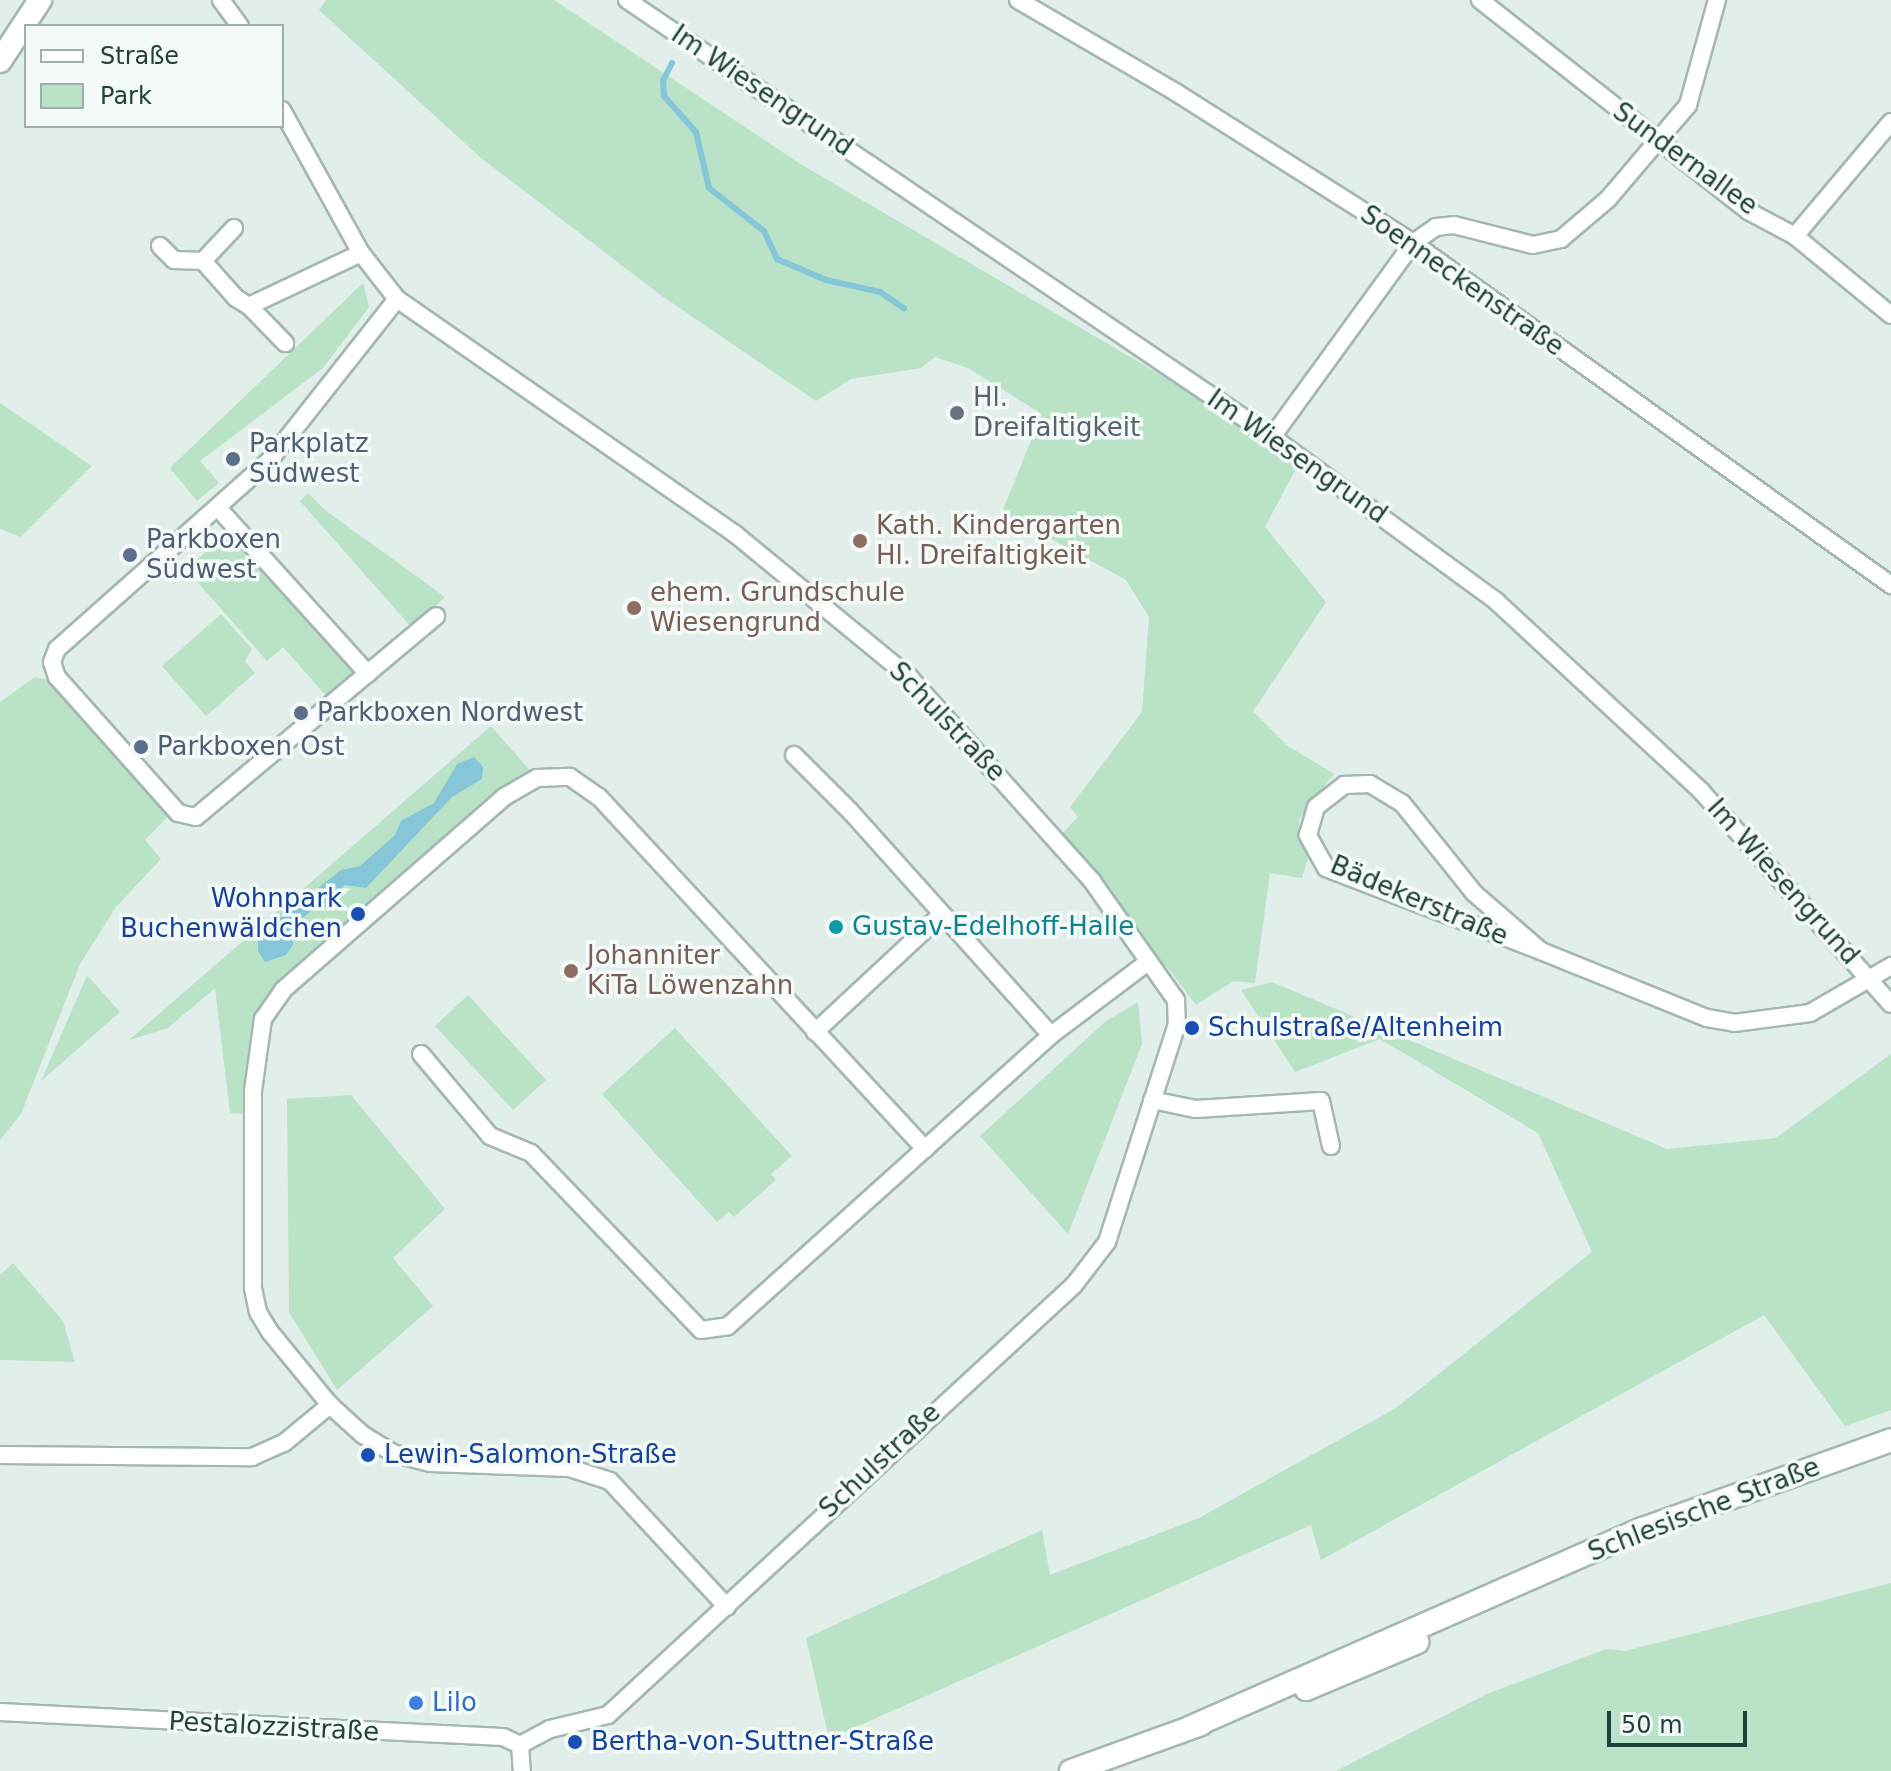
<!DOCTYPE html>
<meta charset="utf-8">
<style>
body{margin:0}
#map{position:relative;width:1891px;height:1771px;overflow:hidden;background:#e2eeea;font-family:"DejaVu Sans",sans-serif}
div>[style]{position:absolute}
.green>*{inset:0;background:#b9e2c7}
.water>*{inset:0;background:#85c6d9}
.stream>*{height:6px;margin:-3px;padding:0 3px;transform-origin:3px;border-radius:3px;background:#85c6d9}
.roads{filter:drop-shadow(2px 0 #a4b7b2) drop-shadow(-2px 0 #a4b7b2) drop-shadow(0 2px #a4b7b2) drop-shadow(0 -2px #a4b7b2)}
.minor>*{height:16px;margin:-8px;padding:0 8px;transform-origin:8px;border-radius:8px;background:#fff}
.secondary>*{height:22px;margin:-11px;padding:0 11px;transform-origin:11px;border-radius:11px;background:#fff}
.dots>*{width:22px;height:22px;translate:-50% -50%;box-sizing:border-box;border:4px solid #f4faf7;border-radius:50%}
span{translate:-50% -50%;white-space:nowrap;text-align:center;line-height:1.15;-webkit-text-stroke:7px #f4faf7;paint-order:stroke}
.street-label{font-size:26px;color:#20423b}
.worship-label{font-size:26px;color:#5b616d}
.left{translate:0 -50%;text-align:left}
.service-label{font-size:26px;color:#4e5e75}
.education-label{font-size:26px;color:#785e54}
.transit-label{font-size:26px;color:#164399}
.right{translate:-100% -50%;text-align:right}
.culture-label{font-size:26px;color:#0d838f}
.shop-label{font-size:26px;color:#366cbe}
.legend{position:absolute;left:24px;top:24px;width:260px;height:104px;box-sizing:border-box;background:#f4faf7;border:2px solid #9fb0ac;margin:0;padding:10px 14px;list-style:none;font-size:24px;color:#20423b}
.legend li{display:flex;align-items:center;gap:16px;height:40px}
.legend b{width:40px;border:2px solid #9fb0ac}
.scale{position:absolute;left:1607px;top:1711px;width:140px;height:36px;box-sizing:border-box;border:4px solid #20423b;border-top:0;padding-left:10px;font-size:24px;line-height:28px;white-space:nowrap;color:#20423b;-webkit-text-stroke:6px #f4faf7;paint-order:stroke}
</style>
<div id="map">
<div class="green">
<div style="clip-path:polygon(326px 0,554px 0,802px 165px,1238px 420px,1299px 463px,1265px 527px,1326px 602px,1253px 711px,1288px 746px,1334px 774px,1299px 819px,1301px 838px,1310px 852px,1302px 878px,1270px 873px,1255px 983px,1233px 981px,1196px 1005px,1168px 968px,1142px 948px,1124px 910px,1060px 836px,1078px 817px,1070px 807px,1142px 712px,1149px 617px,1126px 580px,1002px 512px,1042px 414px,968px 368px,935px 357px,921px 368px,851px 379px,816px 401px,662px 296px,481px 158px,319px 10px)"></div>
<div style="clip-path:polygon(363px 283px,369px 307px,323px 368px,200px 461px,219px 483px,197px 501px,170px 468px)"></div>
<div style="clip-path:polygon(0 403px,92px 466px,21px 537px,0 529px)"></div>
<div style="clip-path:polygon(308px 493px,325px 510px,445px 597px,412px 628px,300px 501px)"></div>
<div style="clip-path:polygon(238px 524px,363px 670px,328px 698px,283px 647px,267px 661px,186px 569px)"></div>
<div style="clip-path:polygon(221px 614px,252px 649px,245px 661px,255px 673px,206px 716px,162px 666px)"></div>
<div style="clip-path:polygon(35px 677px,47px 680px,169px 815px,145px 840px,161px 859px,116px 907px,80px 964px,21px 1114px,0 1140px,0 702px)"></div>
<div style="clip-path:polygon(491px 726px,533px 774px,294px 989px,260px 1029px,249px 1055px,248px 1114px,230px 1113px,215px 988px,168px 1028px,129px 1040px)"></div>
<div style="clip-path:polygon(87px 975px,120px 1012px,41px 1081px,79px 994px)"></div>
<div style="clip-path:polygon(1272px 982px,1667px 1149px,1776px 1138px,1891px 1054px,1891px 1410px,1845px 1426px,1764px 1315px,1321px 1560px,1311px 1525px,829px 1739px,806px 1638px,1042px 1530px,1050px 1575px,1199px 1518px,1396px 1408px,1592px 1252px,1538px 1133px,1380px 1039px,1295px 1072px,1241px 990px)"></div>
<div style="clip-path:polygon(468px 995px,546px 1080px,513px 1110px,435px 1026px)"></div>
<div style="clip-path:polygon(1138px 1002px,1142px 1044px,1068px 1234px,980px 1136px,1106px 1021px)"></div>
<div style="clip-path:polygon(675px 1028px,792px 1156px,771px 1174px,776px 1180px,734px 1217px,729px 1212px,717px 1222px,602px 1094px)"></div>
<div style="clip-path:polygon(351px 1095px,445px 1209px,393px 1258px,433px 1306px,337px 1390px,289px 1312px,287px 1099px)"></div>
<div style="clip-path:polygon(13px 1263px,63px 1321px,75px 1362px,0 1360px,0 1275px)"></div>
<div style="clip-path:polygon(1891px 1583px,1891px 1771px,1336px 1771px,1487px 1694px,1606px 1649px,1625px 1651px)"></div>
</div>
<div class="water">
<div style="clip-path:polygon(474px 757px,483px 767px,482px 779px,452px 797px,366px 888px,345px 885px,328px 907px,318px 905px,292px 927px,293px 945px,286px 955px,265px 962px,258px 951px,258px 937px,265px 930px,341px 870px,360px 866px,395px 835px,401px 821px,434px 803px,457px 764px)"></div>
</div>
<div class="stream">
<div style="left:672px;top:63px;width:20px;rotate:117deg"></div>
<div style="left:663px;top:81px;width:15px;rotate:86deg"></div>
<div style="left:664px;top:96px;width:48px;rotate:48.4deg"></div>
<div style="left:696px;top:132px;width:57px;rotate:76.9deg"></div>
<div style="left:709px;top:188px;width:70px;rotate:38deg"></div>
<div style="left:764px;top:231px;width:31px;rotate:65deg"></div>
<div style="left:777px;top:259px;width:53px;rotate:23.2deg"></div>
<div style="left:826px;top:280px;width:55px;rotate:12.5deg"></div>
<div style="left:880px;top:292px;width:29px;rotate:34deg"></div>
</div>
<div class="roads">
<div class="minor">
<div style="left:221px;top:0;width:32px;rotate:54deg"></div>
<div style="left:627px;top:0;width:779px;rotate:34.12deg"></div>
<div style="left:1272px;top:437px;width:278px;rotate:36.2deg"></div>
<div style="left:1496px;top:601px;width:280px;rotate:42.8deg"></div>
<div style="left:1701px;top:791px;width:285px;rotate:48.3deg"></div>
<div style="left:1018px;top:0;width:184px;rotate:30.3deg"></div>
<div style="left:1177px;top:93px;width:280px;rotate:32.4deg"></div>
<div style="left:1413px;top:243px;width:588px;rotate:35.58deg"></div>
<div style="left:1480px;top:0;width:341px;rotate:38.2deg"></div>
<div style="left:1748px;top:211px;width:53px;rotate:28deg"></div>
<div style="left:1795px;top:236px;width:124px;rotate:39.5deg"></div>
<div style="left:282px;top:110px;width:163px;rotate:61.1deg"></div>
<div style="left:361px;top:253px;width:58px;rotate:52deg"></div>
<div style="left:397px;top:299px;width:412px;rotate:34.8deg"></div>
<div style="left:735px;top:534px;width:227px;rotate:39.4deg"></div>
<div style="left:910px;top:678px;width:273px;rotate:48.1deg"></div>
<div style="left:1092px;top:881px;width:146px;rotate:54.8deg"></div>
<div style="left:1176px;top:1000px;width:24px;rotate:88deg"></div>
<div style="left:1177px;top:1024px;width:229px;rotate:107.8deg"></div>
<div style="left:1107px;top:1242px;width:54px;rotate:127.5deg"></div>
<div style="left:1074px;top:1285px;width:634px;rotate:137.3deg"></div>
<div style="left:608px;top:1715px;width:60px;rotate:166.4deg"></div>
<div style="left:550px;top:1729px;width:34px;rotate:152deg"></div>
<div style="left:234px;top:228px;width:45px;rotate:133.2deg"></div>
<div style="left:203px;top:261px;width:50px;rotate:48.3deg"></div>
<div style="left:236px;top:298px;width:15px;rotate:32deg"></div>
<div style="left:249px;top:306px;width:124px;rotate:-25.3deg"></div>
<div style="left:1795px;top:236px;width:149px;rotate:-49.9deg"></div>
<div style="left:160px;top:246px;width:20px;rotate:45deg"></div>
<div style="left:174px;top:260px;width:29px;rotate:2deg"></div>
<div style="left:397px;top:299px;width:205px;rotate:128.3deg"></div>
<div style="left:270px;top:460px;width:285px;rotate:138.4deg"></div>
<div style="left:57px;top:649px;width:14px;rotate:111deg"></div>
<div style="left:52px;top:662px;width:16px;rotate:72deg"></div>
<div style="left:57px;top:677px;width:182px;rotate:48.3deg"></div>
<div style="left:178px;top:813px;width:18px;rotate:13deg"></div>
<div style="left:196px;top:817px;width:313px;rotate:-39.9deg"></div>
<div style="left:249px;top:306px;width:52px;rotate:45.8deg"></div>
<div style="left:1272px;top:437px;width:240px;rotate:-54deg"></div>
<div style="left:1413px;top:243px;width:28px;rotate:-35deg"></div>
<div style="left:1436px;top:227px;width:18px;rotate:-6deg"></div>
<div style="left:1454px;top:225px;width:81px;rotate:14.2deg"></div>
<div style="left:1533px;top:245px;width:29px;rotate:-12deg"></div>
<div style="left:1561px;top:239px;width:62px;rotate:-40.4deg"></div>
<div style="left:1608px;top:199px;width:123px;rotate:-49.6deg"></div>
<div style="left:1688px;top:105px;width:109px;rotate:-74.6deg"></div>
<div style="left:219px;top:509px;width:222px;rotate:47.9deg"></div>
<div style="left:794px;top:755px;width:79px;rotate:45deg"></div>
<div style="left:850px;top:811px;width:301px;rotate:48.1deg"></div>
<div style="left:1370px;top:784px;width:37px;rotate:31deg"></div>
<div style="left:1402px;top:803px;width:115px;rotate:51.3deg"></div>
<div style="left:1474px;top:893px;width:89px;rotate:40.9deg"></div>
<div style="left:1541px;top:951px;width:230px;rotate:-158.9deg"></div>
<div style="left:1326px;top:868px;width:38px;rotate:-119deg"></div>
<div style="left:1308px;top:835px;width:29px;rotate:-74deg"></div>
<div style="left:1316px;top:807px;width:36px;rotate:-38deg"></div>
<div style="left:1344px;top:785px;width:26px;rotate:-2deg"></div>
<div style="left:1541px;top:951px;width:179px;rotate:22deg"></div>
<div style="left:1707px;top:1018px;width:27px;rotate:10deg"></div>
<div style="left:1734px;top:1023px;width:77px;rotate:-7.5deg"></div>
<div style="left:1810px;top:1013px;width:94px;rotate:-30.1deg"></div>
<div style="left:815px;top:1032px;width:172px;rotate:-42.9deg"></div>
<div style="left:421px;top:1054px;width:107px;rotate:49.9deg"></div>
<div style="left:490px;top:1136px;width:44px;rotate:22.5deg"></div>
<div style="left:531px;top:1153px;width:245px;rotate:46.2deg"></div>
<div style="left:701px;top:1330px;width:27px;rotate:-8deg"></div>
<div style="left:728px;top:1326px;width:435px;rotate:-42deg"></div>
<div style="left:1051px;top:1035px;width:121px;rotate:-37deg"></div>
<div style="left:1152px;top:1100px;width:45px;rotate:11.6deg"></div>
<div style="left:1196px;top:1109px;width:125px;rotate:-3.7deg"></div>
<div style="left:1321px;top:1101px;width:46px;rotate:77.5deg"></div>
<div style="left:0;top:1455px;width:252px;rotate:0.5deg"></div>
<div style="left:252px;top:1457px;width:35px;rotate:-24deg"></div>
<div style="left:284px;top:1443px;width:60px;rotate:-39.6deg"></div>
<div style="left:727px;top:1607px;width:172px;rotate:-132.9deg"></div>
<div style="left:610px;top:1481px;width:43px;rotate:-162.4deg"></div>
<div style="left:569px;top:1468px;width:139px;rotate:-177.9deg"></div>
<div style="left:430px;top:1463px;width:38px;rotate:-165deg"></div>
<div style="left:393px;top:1453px;width:35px;rotate:-149deg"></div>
<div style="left:363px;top:1435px;width:45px;rotate:-137.7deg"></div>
<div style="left:330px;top:1405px;width:94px;rotate:-129.4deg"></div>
<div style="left:270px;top:1332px;width:23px;rotate:-121deg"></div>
<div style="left:258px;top:1312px;width:25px;rotate:-102deg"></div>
<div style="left:253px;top:1288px;width:197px;rotate:-90deg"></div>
<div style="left:253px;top:1091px;width:73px;rotate:-82.1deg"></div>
<div style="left:263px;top:1019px;width:35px;rotate:-55deg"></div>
<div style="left:283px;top:990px;width:293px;rotate:-41.1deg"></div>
<div style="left:504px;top:797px;width:38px;rotate:-30deg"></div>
<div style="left:537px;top:778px;width:33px;rotate:-2deg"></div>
<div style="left:570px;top:777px;width:35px;rotate:35deg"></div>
<div style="left:599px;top:797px;width:480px;rotate:47.2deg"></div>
<div style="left:0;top:1712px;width:504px;rotate:2.85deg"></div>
<div style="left:503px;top:1737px;width:19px;rotate:25deg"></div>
<div style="left:520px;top:1745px;width:26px;rotate:86deg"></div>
</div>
<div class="secondary">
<div style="left:0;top:61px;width:73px;rotate:-56.7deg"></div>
<div style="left:1306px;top:1689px;width:121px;rotate:-22.8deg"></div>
<div style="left:1189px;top:1728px;width:496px;rotate:-23.7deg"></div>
<div style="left:1643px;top:1529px;width:263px;rotate:-19.7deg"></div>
<div style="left:1071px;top:1771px;width:138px;rotate:-19.9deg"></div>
</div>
</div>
<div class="dots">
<div style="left:957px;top:413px;background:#6b7280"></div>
<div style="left:233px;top:459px;background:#5c6f8a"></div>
<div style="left:860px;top:541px;background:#8d6e63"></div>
<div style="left:130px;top:555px;background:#5c6f8a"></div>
<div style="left:634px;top:608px;background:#8d6e63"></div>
<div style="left:301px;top:713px;background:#5c6f8a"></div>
<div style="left:141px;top:747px;background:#5c6f8a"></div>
<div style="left:358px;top:914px;background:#1a4fb4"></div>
<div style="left:836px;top:927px;background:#0f9aa8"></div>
<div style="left:571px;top:971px;background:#8d6e63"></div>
<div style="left:1192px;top:1028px;background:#1a4fb4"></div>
<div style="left:368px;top:1455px;background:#1a4fb4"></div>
<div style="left:416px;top:1703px;background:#3f7fe0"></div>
<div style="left:575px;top:1742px;background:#1a4fb4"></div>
</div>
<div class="street-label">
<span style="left:762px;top:91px;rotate:34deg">Im Wiesengrund</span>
<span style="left:1685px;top:159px;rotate:36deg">Sundernallee</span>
<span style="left:1462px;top:281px;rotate:35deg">Soenneckenstraße</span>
<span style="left:1297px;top:457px;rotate:35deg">Im Wiesengrund</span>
<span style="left:947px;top:722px;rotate:46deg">Schulstraße</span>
<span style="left:1783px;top:882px;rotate:48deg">Im Wiesengrund</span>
<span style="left:1419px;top:901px;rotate:23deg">Bädekerstraße</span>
<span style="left:880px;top:1461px;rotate:-43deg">Schulstraße</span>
<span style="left:1704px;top:1510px;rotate:-21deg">Schlesische Straße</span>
<span style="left:274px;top:1727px;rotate:3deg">Pestalozzistraße</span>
</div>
<div class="worship-label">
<span class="left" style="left:973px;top:413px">Hl.<br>Dreifaltigkeit</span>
</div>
<div class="service-label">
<span class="left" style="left:249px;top:459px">Parkplatz<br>Südwest</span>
<span class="left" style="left:146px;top:555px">Parkboxen<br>Südwest</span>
<span class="left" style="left:317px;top:713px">Parkboxen Nordwest</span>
<span class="left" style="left:157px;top:747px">Parkboxen Ost</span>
</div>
<div class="education-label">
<span class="left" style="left:876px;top:541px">Kath. Kindergarten<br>Hl. Dreifaltigkeit</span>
<span class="left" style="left:650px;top:608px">ehem. Grundschule<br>Wiesengrund</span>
<span class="left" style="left:587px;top:971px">Johanniter<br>KiTa Löwenzahn</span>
</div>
<div class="transit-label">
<span class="right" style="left:342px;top:914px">Wohnpark<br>Buchenwäldchen</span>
<span class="left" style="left:1208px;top:1028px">Schulstraße/Altenheim</span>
<span class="left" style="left:384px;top:1455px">Lewin-Salomon-Straße</span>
<span class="left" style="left:591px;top:1742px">Bertha-von-Suttner-Straße</span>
</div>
<div class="culture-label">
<span class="left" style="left:852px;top:927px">Gustav-Edelhoff-Halle</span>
</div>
<div class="shop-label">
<span class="left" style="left:432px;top:1703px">Lilo</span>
</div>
<ul class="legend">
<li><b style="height:10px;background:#fff"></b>Straße</li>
<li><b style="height:22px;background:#b9e2c7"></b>Park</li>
</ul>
<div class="scale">50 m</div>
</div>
